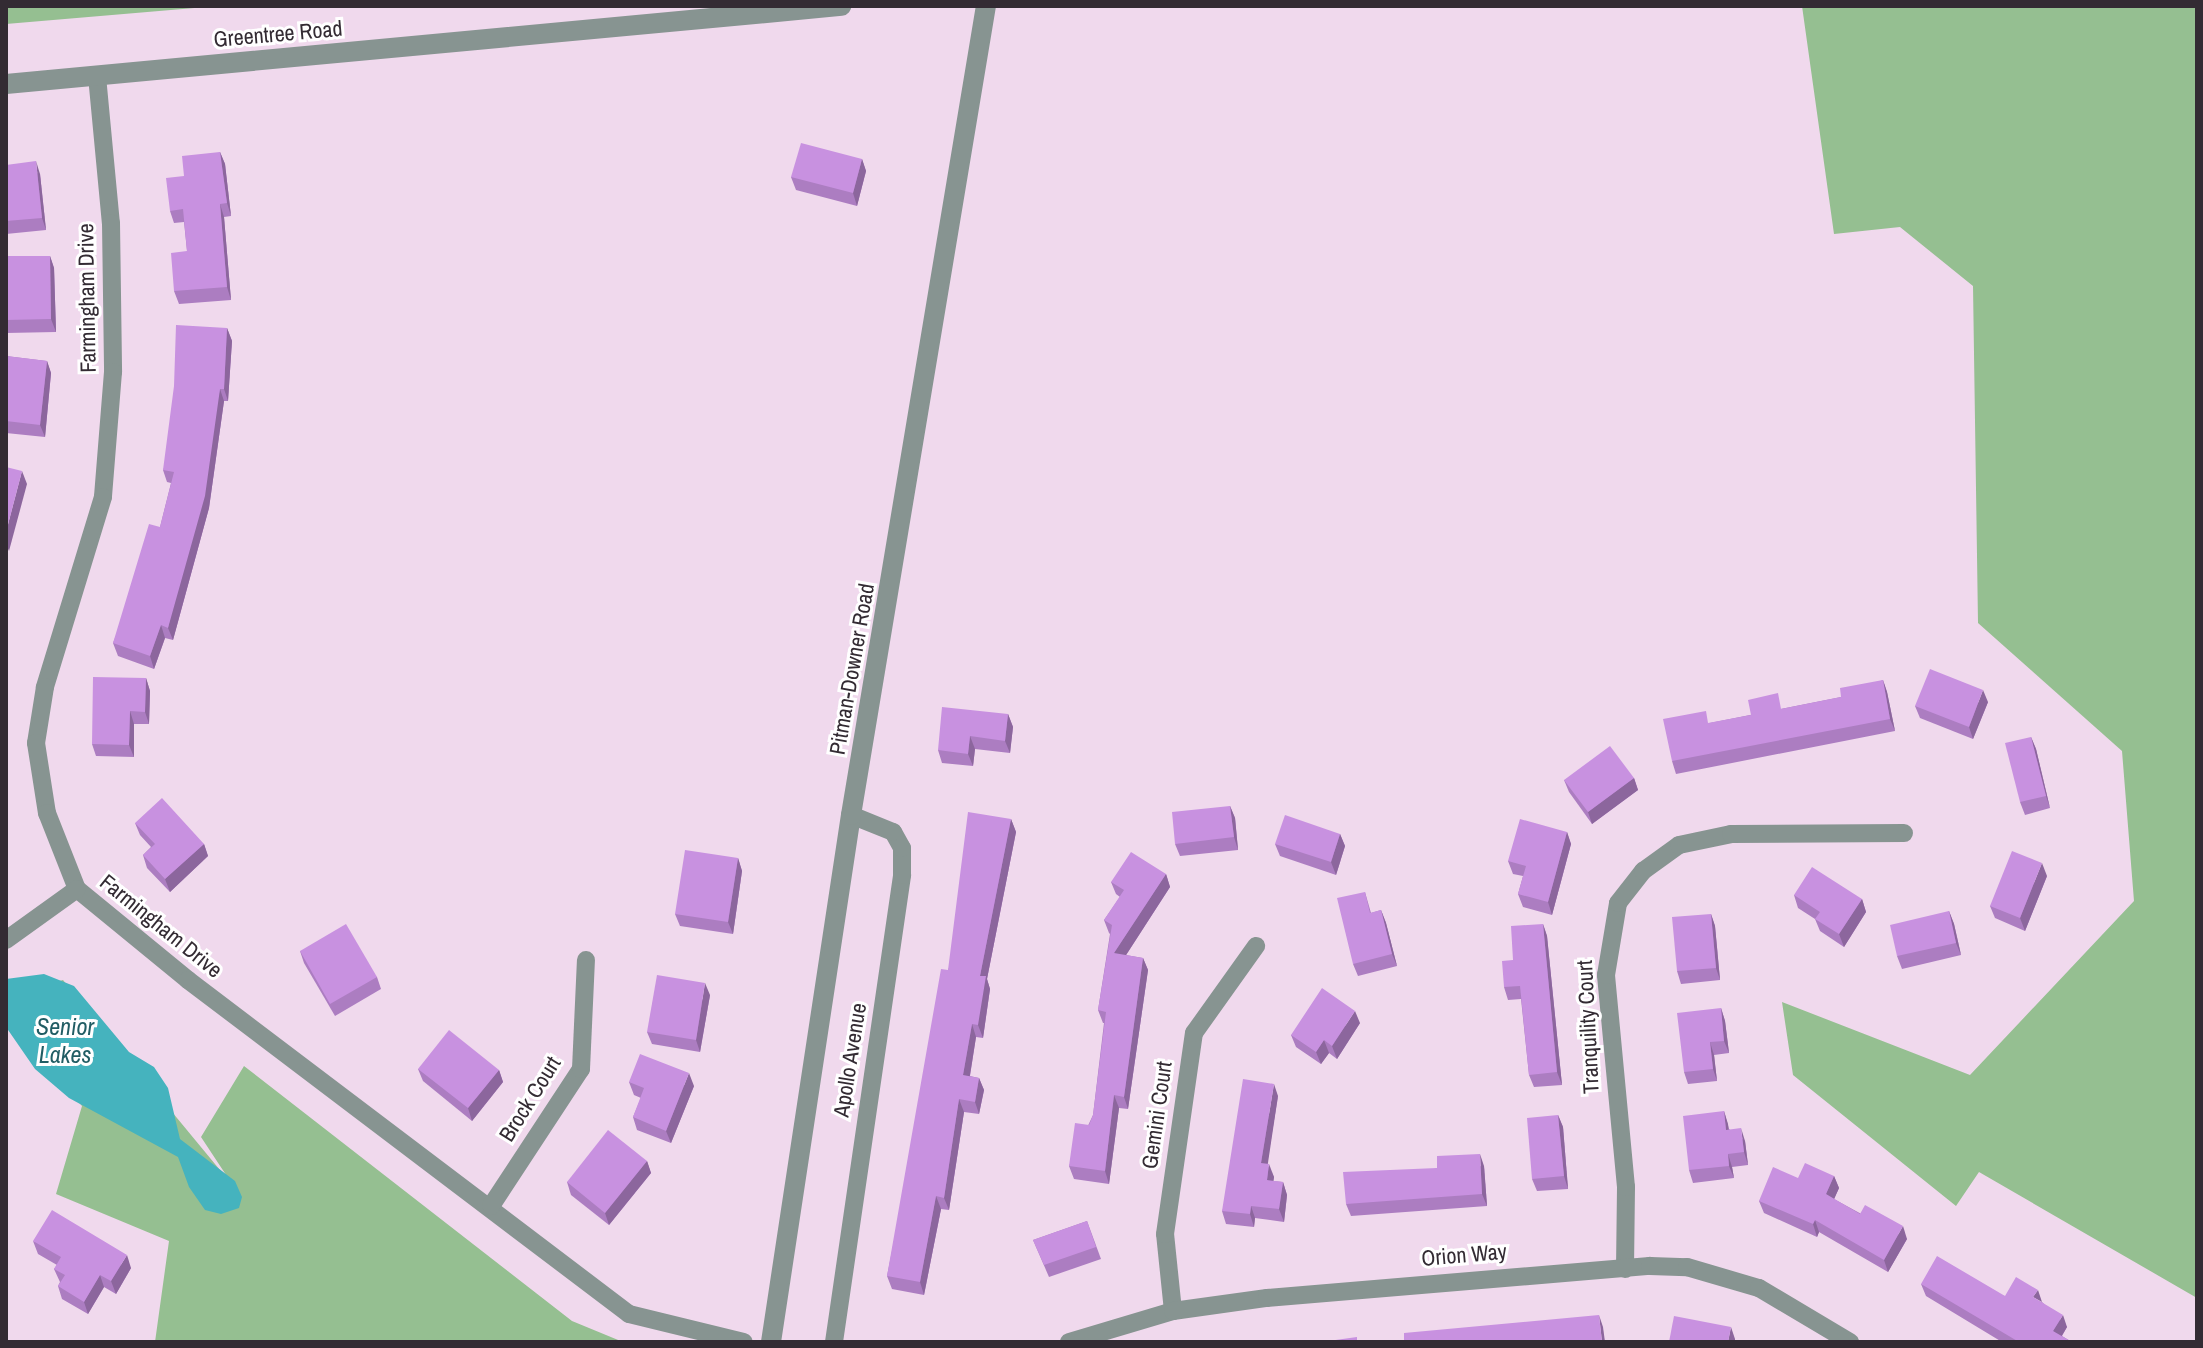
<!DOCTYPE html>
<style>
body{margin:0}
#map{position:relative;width:2203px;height:1348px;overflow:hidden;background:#f0d9ed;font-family:"Archivo Narrow",sans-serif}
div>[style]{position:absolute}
.green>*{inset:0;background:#95bf91}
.water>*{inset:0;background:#45b3be}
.minor>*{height:18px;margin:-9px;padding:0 9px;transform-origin:9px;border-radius:9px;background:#879491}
.tertiary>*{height:20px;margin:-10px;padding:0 10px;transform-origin:10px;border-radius:10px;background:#879491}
.wall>*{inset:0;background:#ac7dc1}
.shaded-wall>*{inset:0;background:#8c669d}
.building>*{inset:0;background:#c891e0}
span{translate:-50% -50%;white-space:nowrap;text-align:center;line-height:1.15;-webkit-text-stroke:6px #fff;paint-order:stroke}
.street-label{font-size:22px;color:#332b33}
.water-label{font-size:24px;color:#215d64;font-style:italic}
.frame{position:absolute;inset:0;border:8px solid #332b33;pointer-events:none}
</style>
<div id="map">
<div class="green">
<div style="clip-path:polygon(6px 6px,218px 6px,6px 24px)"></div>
<div style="clip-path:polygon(1802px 6px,2197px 6px,2197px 1298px,1979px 1172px,1956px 1206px,1793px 1075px,1782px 1002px,1970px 1075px,2134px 901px,2122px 751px,1978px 623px,1973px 286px,1900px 227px,1834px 234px)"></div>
<div style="clip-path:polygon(63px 980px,234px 1187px,201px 1137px,244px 1066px,572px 1321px,623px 1342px,155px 1342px,169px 1241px,56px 1194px,82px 1106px,6px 1021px,6px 996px)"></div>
</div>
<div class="water">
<div style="clip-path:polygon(44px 974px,74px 986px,129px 1052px,154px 1067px,168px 1088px,180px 1139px,235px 1181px,242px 1197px,239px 1208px,221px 1214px,205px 1210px,189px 1187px,178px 1157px,69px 1098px,35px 1069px,6px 1027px,6px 979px)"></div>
</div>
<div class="minor">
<div style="left:97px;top:76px;width:148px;rotate:84.6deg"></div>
<div style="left:111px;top:223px;width:149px;rotate:89.2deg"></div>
<div style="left:113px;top:372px;width:125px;rotate:94.6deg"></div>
<div style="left:103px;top:497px;width:199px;rotate:107deg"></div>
<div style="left:45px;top:687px;width:57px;rotate:99.1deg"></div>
<div style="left:36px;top:743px;width:71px;rotate:81.1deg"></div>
<div style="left:47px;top:813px;width:82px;rotate:68.5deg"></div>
<div style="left:77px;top:889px;width:144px;rotate:39.3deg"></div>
<div style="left:188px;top:980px;width:553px;rotate:37.14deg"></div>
<div style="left:629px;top:1314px;width:118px;rotate:13.7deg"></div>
<div style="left:6px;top:940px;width:87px;rotate:-35.7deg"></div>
<div style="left:491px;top:1206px;width:164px;rotate:-56.7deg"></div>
<div style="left:581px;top:1069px;width:109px;rotate:-87.4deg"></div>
<div style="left:1625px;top:1269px;width:82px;rotate:-89.3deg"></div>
<div style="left:1626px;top:1187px;width:213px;rotate:-95.4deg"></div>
<div style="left:1606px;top:975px;width:73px;rotate:-80.5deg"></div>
<div style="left:1618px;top:903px;width:41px;rotate:-52deg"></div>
<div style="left:1643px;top:871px;width:44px;rotate:-35.8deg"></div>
<div style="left:1679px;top:845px;width:53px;rotate:-11.9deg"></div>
<div style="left:1731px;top:834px;width:173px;rotate:-0.3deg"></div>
<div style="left:1173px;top:1311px;width:77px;rotate:-95.9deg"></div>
<div style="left:1165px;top:1234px;width:203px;rotate:-81.8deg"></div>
<div style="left:1194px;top:1033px;width:107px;rotate:-54.5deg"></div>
<div style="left:834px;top:1342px;width:472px;rotate:-81.7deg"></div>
<div style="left:902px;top:875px;width:27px;rotate:-90deg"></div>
<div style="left:902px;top:848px;width:18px;rotate:-119deg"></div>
<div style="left:893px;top:832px;width:45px;rotate:-158deg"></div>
<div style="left:1069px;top:1342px;width:109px;rotate:-16.6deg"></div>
<div style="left:1173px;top:1311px;width:95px;rotate:-7.9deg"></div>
<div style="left:1267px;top:1298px;width:384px;rotate:-4.8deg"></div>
<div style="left:1650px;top:1266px;width:37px;rotate:2deg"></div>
<div style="left:1687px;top:1267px;width:75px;rotate:16.3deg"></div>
<div style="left:1759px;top:1288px;width:106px;rotate:30.7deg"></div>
</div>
<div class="tertiary">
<div style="left:6px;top:84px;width:839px;rotate:-5.34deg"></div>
<div style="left:771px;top:1342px;width:533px;rotate:-81.37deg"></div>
<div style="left:851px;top:815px;width:820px;rotate:-80.53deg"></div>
</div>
<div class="wall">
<div style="clip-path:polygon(220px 152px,225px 164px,231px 216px,224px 217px,231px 300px,179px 304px,174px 291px,187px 251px,184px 222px,174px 223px,170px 211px,184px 176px)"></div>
<div style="clip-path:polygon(862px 159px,866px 171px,857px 206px,796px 190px,791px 177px)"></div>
<div style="clip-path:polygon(6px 165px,40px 174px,46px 230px,6px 234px)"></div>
<div style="clip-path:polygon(6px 256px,50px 256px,54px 268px,56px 332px,6px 333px)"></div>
<div style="clip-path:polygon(227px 328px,232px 341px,228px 401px,224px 401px,209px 508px,173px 640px,165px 638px,154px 669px,118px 656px,113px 643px,160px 527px,171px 483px,167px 482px,163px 470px)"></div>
<div style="clip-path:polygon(6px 356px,47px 361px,51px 373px,45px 437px,6px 433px)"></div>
<div style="clip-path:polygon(146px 678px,150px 691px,149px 724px,134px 724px,134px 757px,96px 756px,92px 744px)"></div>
<div style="clip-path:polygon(1883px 680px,1887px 692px,1895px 731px,1676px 774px,1672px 761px,1710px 723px,1841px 697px)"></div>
<div style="clip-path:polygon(1988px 702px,1973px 739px,1920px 718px,1915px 706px)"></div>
<div style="clip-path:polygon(1008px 714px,1013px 727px,1010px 753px,975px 749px,973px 766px,942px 763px,938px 750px)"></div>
<div style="clip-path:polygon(2031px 737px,2036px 749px,2050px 808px,2025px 815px,2020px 802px)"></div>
<div style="clip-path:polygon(1634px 778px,1638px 790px,1592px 824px,1569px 792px,1564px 780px)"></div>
<div style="clip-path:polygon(1230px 806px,1235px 818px,1238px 850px,1180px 856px,1175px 844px)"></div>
<div style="clip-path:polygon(1011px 819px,1016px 832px,987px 979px,990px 989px,983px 1038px,976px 1037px,970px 1076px,979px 1078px,984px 1090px,979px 1114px,964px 1112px,949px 1210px,941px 1209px,924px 1295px,892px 1289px,887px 1276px,948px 970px)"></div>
<div style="clip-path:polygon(135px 823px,204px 844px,208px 856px,170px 892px,147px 868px,143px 855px,151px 847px,140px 835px)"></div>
<div style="clip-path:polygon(1567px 832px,1571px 844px,1552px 915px,1523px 907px,1518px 894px,1523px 876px,1513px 874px,1508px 861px)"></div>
<div style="clip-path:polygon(1340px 834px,1345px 846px,1336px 875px,1280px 856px,1275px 844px)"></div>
<div style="clip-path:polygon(738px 858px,742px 871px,733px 934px,680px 926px,675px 914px)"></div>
<div style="clip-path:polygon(1166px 874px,1170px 887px,1126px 955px,1143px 958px,1148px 970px,1128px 1109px,1119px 1108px,1109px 1184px,1074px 1179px,1069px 1166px,1093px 1115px,1104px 1023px,1103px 1023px,1098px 1010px,1110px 934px,1109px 933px,1104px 920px,1120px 897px,1116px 894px,1111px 882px)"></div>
<div style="clip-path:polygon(2047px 876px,2025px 931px,1995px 918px,1990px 906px)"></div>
<div style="clip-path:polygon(1365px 892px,1371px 913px,1381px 910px,1386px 923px,1397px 966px,1358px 976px,1353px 964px)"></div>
<div style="clip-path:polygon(1794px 895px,1862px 899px,1866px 912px,1844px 947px,1820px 931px,1815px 919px,1798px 908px)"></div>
<div style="clip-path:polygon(1949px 911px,1954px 924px,1961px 955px,1902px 969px,1897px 956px)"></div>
<div style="clip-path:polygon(1711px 914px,1715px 926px,1720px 980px,1681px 984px,1677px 971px)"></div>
<div style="clip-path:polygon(1543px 924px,1547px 936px,1562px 1085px,1534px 1087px,1529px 1075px,1521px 999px,1508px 1000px,1504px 987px,1513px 960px)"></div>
<div style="clip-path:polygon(300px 951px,377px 977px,381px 989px,335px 1016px,304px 963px)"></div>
<div style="clip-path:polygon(710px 995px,700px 1052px,652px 1044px,647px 1032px)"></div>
<div style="clip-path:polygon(1721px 1008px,1725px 1021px,1729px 1053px,1714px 1055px,1717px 1081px,1688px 1084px,1684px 1072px)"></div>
<div style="clip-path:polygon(1360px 1023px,1337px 1059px,1329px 1053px,1321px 1064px,1296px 1047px,1291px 1035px)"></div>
<div style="clip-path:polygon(418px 1069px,499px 1070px,503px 1082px,472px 1121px,423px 1081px)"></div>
<div style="clip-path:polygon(629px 1082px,694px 1086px,671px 1143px,637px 1130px,633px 1117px,641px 1098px,634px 1095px)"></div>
<div style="clip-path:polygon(1278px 1096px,1267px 1164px,1274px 1177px,1273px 1181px,1283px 1182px,1287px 1195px,1284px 1222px,1255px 1218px,1254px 1227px,1226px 1224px,1222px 1211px)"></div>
<div style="clip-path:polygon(1724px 1111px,1729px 1129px,1745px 1141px,1748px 1165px,1732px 1167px,1734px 1178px,1693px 1183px,1689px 1170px)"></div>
<div style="clip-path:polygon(1558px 1115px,1563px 1127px,1568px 1189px,1537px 1191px,1532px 1179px)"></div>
<div style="clip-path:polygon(647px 1161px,651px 1173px,609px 1225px,571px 1195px,567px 1182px)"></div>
<div style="clip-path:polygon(1484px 1166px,1487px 1206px,1351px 1216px,1346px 1204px,1437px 1168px)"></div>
<div style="clip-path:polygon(1834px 1176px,1839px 1188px,1834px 1199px,1907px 1239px,1888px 1272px,1819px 1232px,1817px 1237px,1764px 1213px,1759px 1201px,1798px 1178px)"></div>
<div style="clip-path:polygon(1087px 1221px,1101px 1259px,1049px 1277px,1033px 1240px)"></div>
<div style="clip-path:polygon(33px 1241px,131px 1268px,116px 1294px,104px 1287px,88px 1314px,62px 1299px,58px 1286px,60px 1282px,54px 1269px,57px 1265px,38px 1254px)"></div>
<div style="clip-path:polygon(1921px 1284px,2005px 1296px,2042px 1302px,2067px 1327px,2062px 1336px,2072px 1342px,2002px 1342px,1926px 1296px)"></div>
</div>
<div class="shaded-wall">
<div style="clip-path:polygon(220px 152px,225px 164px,231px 216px,227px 203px)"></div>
<div style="clip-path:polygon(862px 159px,866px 171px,857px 206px,853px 193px)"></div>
<div style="clip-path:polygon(36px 161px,40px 174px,46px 230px,42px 218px)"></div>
<div style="clip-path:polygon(220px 204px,224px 217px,231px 300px,227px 287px)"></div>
<div style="clip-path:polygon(50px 256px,54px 268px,56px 332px,51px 319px)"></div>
<div style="clip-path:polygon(227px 328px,232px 341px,228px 401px,224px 389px)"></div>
<div style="clip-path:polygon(47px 361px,51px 373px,45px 437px,40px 425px)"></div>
<div style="clip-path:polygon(220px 389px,224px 401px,209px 508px,173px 640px,168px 628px)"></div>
<div style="clip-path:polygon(22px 471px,27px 484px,9px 551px,6px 544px,6px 532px)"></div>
<div style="clip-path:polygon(161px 625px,165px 638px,154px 669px,150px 656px)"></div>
<div style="clip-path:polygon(146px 678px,150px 691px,149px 724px,145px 712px)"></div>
<div style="clip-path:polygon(1883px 680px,1887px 692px,1895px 731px,1890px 719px)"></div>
<div style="clip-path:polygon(1983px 690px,1988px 702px,1973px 739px,1969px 727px)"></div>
<div style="clip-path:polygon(130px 711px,134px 724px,134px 757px,129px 745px)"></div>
<div style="clip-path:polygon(1008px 714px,1013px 727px,1010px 753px,1005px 741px)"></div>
<div style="clip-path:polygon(970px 736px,975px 749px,973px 766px,968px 754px)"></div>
<div style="clip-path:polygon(2031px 737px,2036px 749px,2050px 808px,2046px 796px)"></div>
<div style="clip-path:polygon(1634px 778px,1638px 790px,1592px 824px,1588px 812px)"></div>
<div style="clip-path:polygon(1230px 806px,1235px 818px,1238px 850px,1234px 837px)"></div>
<div style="clip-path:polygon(1011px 819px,1016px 832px,987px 979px,990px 989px,983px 1038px,978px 1025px,980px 976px)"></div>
<div style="clip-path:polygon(1567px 832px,1571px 844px,1552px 915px,1548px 902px)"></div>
<div style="clip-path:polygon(1340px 834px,1345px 846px,1336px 875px,1331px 862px)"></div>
<div style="clip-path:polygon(204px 844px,208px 856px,170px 892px,165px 879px)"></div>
<div style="clip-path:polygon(738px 858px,742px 871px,733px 934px,728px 922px)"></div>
<div style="clip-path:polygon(2042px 863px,2047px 876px,2025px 931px,2020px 918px)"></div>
<div style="clip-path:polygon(1166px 874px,1170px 887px,1119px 966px,1114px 953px)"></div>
<div style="clip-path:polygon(1862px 899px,1866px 912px,1844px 947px,1839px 934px)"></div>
<div style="clip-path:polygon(1381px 910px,1386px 923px,1397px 966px,1392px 954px)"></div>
<div style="clip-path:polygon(1949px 911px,1954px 924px,1961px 955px,1956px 943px)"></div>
<div style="clip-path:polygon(1711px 914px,1715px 926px,1720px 980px,1716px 968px)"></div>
<div style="clip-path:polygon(1543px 924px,1547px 936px,1562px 1085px,1557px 1072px)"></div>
<div style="clip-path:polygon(1143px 958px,1148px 970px,1128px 1109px,1124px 1097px)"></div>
<div style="clip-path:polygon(705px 983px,710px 995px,700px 1052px,696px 1040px)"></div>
<div style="clip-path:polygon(1721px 1008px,1725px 1021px,1729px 1053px,1724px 1041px)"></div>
<div style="clip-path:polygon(1355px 1011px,1360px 1023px,1337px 1059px,1332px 1046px)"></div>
<div style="clip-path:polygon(972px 1024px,976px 1037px,968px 1087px,963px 1075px)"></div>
<div style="clip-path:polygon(1324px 1040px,1329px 1053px,1321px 1064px,1316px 1052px)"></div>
<div style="clip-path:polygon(1710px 1042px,1714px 1055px,1717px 1081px,1713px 1069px)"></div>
<div style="clip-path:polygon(499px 1070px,503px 1082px,472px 1121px,468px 1108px)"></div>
<div style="clip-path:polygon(689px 1073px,694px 1086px,671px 1143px,666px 1131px)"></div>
<div style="clip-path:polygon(979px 1078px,984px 1090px,979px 1114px,975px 1102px)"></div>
<div style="clip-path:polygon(1274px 1084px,1278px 1096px,1266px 1176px,1261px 1163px)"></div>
<div style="clip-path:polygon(1114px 1095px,1119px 1108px,1109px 1184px,1105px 1171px)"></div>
<div style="clip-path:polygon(959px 1099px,964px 1112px,949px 1210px,944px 1198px)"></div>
<div style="clip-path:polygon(1724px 1111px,1728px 1124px,1730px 1142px,1726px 1130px)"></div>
<div style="clip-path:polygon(1558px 1115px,1563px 1127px,1568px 1189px,1564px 1176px)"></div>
<div style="clip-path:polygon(1741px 1128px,1745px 1141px,1748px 1165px,1744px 1152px)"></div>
<div style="clip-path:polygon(1480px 1154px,1484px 1166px,1487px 1206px,1482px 1194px)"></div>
<div style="clip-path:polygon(1728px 1154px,1732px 1167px,1734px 1178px,1729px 1166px)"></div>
<div style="clip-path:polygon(647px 1161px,651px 1173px,609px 1225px,605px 1213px)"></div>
<div style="clip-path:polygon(1269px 1164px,1274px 1177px,1272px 1193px,1267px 1180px)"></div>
<div style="clip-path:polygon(1834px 1176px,1839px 1188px,1831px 1206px,1826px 1194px)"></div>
<div style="clip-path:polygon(1283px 1182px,1287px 1195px,1284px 1222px,1279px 1209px)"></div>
<div style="clip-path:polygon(936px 1196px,941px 1209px,924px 1295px,920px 1282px)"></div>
<div style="clip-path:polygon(1251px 1206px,1255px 1218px,1254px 1227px,1250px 1214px)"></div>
<div style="clip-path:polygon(1815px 1220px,1819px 1232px,1817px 1237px,1813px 1224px)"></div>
<div style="clip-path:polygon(1903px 1226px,1907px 1239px,1888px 1272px,1884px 1260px)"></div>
<div style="clip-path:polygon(127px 1255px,131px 1268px,116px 1294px,111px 1281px)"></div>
<div style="clip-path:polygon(100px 1275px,104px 1287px,88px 1314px,84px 1302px)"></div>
<div style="clip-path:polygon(2038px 1290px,2042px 1302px,2033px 1297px)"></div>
<div style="clip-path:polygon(1599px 1315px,1603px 1327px,1605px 1342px,1602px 1342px)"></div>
<div style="clip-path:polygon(2063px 1315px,2067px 1327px,2058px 1342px,2053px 1331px)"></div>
<div style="clip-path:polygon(1731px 1327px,1735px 1339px,1735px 1342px,1728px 1342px)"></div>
</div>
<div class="building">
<div style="clip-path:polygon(801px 143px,862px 159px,853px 193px,791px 177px)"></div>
<div style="clip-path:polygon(220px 152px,227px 203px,220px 204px,227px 287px,174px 291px,171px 253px,187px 251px,183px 209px,170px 211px,166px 178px,184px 176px,182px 156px)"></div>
<div style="clip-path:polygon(36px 161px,42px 218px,6px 221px,6px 165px)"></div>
<div style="clip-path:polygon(6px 256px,50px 256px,51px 319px,6px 320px)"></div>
<div style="clip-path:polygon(176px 325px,227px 328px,224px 389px,220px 389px,205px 496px,168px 628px,161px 625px,150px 656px,113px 643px,149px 524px,160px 527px,174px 472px,163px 470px,174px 386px)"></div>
<div style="clip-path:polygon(6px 356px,47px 361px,40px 425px,6px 421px)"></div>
<div style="clip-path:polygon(6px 467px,22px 471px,6px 532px)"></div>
<div style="clip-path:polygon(1930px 669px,1983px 690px,1969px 727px,1915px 706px)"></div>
<div style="clip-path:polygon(93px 677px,146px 678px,145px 712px,130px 711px,129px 745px,92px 744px)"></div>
<div style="clip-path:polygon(1883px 680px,1890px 719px,1672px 761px,1663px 719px,1706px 711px,1708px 723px,1751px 715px,1748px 700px,1778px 693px,1781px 709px,1841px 697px,1840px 688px)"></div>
<div style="clip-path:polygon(942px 707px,1008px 714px,1005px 741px,970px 736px,968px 754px,938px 750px)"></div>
<div style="clip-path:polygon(2031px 737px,2046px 796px,2020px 802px,2005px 743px)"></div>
<div style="clip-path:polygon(1610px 746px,1634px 778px,1588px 812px,1564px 780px)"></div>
<div style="clip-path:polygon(162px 798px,204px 844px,165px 879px,143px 855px,155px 844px,135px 823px)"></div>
<div style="clip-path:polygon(1230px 806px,1234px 837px,1175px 844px,1172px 812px)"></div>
<div style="clip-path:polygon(968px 812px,1011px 819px,980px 976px,986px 976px,978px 1025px,972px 1024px,963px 1075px,979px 1078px,975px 1102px,959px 1099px,944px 1198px,936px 1196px,920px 1282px,887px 1276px,941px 969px,948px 970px)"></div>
<div style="clip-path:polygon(1285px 815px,1340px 834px,1331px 862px,1275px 844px)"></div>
<div style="clip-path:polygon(1520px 819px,1567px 832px,1548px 902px,1518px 894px,1526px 866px,1508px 861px)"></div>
<div style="clip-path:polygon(685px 850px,738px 858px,728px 922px,675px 914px)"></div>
<div style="clip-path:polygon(2012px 851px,2042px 863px,2020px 918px,1990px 906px)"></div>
<div style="clip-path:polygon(1131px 852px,1166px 874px,1114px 953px,1143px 958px,1124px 1097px,1114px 1095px,1105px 1171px,1069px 1166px,1075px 1123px,1089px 1125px,1093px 1115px,1106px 1012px,1098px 1010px,1112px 925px,1104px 920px,1124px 890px,1111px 882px)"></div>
<div style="clip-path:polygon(1812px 867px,1862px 899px,1839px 934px,1815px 919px,1820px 912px,1794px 895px)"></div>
<div style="clip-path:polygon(1365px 892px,1370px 913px,1381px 910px,1392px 954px,1353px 964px,1337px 898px)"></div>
<div style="clip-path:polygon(1949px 911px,1956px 943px,1897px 956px,1890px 925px)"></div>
<div style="clip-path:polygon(1711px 914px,1716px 968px,1677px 971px,1672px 917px)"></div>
<div style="clip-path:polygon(346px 924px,377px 977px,330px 1004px,300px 951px)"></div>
<div style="clip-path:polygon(1543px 924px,1557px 1072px,1529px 1075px,1520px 986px,1504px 987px,1502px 961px,1513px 960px,1511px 926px)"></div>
<div style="clip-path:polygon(657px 975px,705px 983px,696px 1040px,647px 1032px)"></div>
<div style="clip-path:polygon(1322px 988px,1355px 1011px,1332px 1046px,1324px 1040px,1316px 1052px,1291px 1035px)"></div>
<div style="clip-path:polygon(1721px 1008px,1724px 1041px,1710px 1042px,1713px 1069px,1684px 1072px,1677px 1013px)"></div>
<div style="clip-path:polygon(449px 1030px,499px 1070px,468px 1108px,418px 1069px)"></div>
<div style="clip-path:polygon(640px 1054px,689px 1073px,666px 1131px,633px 1117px,644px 1088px,629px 1082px)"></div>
<div style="clip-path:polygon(1243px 1079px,1274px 1084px,1261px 1163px,1269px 1164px,1267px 1180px,1283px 1182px,1279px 1209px,1251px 1206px,1250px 1214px,1222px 1211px)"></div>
<div style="clip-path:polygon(1724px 1111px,1726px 1130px,1741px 1128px,1744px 1152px,1728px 1154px,1729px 1166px,1689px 1170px,1683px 1116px)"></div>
<div style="clip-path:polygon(1558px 1115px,1564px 1176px,1532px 1179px,1527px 1118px)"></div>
<div style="clip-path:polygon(608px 1130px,647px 1161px,605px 1213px,567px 1182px)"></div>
<div style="clip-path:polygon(1480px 1154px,1482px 1194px,1346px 1204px,1343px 1172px,1437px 1168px,1437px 1156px)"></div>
<div style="clip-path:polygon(1805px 1163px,1834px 1176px,1826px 1194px,1860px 1214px,1865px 1205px,1903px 1226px,1884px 1260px,1815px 1220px,1813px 1224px,1759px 1201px,1773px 1167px,1798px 1178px)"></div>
<div style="clip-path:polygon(52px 1210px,127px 1255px,111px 1281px,100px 1275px,84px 1302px,58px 1286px,65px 1275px,54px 1269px,61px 1257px,33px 1241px)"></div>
<div style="clip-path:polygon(1087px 1221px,1096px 1247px,1044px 1265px,1033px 1240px)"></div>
<div style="clip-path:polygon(1937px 1256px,2005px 1296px,2016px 1277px,2038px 1290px,2033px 1297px,2063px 1315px,2053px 1331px,2072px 1342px,2019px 1342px,1921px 1284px)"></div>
<div style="clip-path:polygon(1599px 1315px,1602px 1342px,1404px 1342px,1404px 1333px)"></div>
<div style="clip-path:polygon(1674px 1316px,1731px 1327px,1728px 1342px,1669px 1342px)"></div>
<div style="clip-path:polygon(1357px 1337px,1357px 1342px,1321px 1342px)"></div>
</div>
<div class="street-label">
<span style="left:278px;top:34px;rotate:-5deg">Greentree Road</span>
<span style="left:87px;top:298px;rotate:-91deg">Farmingham Drive</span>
<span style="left:852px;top:669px;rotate:-80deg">Pitman-Downer Road</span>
<span style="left:161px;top:926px;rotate:39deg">Farmingham Drive</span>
<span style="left:1588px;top:1027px;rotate:-93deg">Tranquility Court</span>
<span style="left:850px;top:1060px;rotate:-81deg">Apollo Avenue</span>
<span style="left:530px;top:1099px;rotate:-58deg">Brock Court</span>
<span style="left:1157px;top:1115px;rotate:-82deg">Gemini Court</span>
<span style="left:1464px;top:1255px;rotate:-5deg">Orion Way</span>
</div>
<div class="water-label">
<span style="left:65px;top:1041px">Senior<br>Lakes</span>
</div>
<div class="frame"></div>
</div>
